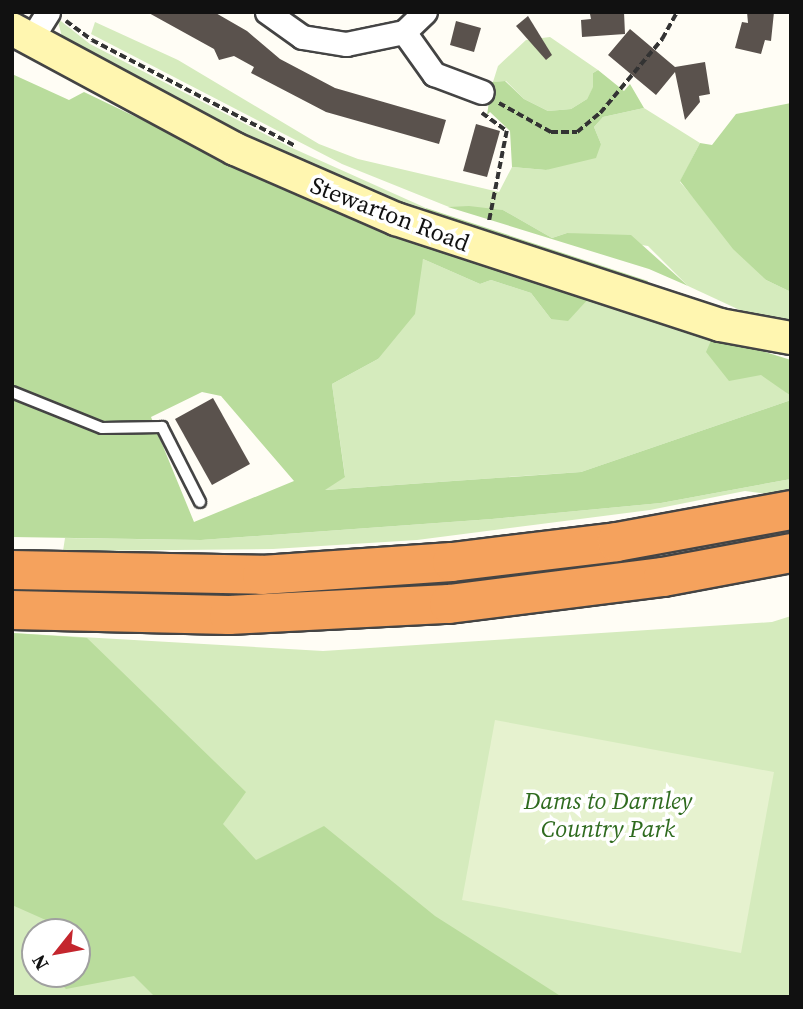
<!DOCTYPE html>
<style>
body{margin:0}
#map{position:relative;width:803px;height:1009px;overflow:hidden;background:#fffdf5;font-family:"Source Serif 4",serif}
div>[style]{position:absolute}
.green>*{inset:0;background:#d5ebbd}
.forest>*{inset:0;background:#b9dc9c}
.pitch>*{inset:0;background:#e6f2cf}
.building>*{inset:0;background:#5a524d}
.path>*{height:3.5px;margin-top:-1.75px;transform-origin:0;background:repeating-linear-gradient(90deg,#333 0 7px,transparent 0 10.5px)}
.roads{filter:drop-shadow(2px 0 #444) drop-shadow(-2px 0 #444) drop-shadow(0 2px #444) drop-shadow(0 -2px #444)}
.lane>*{height:10px;margin:-5px;padding:0 5px;transform-origin:5px;border-radius:5px;background:#fff}
.street>*{height:23px;margin:-11.5px;padding:0 11.5px;transform-origin:11.5px;border-radius:11.5px;background:#fff}
.secondary>*{height:32px;margin:-16px;padding:0 16px;transform-origin:16px;border-radius:16px;background:#fff6b0}
.highway>*{height:38px;margin:-19px;padding:0 19px;transform-origin:19px;border-radius:19px;background:#f5a25d}
span{translate:-50% -50%;white-space:nowrap;text-align:center;line-height:1.15;-webkit-text-stroke:7px #fff;paint-order:stroke}
.street-label{font-size:24px;color:#111}
.park-label{font-size:24px;color:#2f6b1f;font-style:italic}
.frame{position:absolute;inset:0;border:14px solid #111;pointer-events:none}
.north{position:absolute;left:21px;top:918px;width:70px;height:70px;box-sizing:border-box;background:#fff;border:2px solid #a0a0a0;border-radius:50%;rotate:239deg;font-size:19px;font-weight:700;line-height:28px;text-align:center;color:#111}
.north::after{content:'';display:block;margin:auto;width:24px;height:32px;background:#c4262e;clip-path:polygon(50% 0,100% 100%,50% 72%,0 100%)}
</style>
<div id="map">
<div class="green">
<div style="clip-path:polygon(57px 18px,90px 44px,290px 147px,426px 208px,424px 217px,249px 143px,64px 44px)"></div>
<div style="clip-path:polygon(95px 22px,178px 60px,319px 144px,358px 159px,499px 192px,512px 167px,546px 170px,601px 144px,594px 127px,603px 117px,644px 108px,700px 143px,680px 182px,766px 280px,791px 292px,791px 324px,768px 323px,688px 286px,648px 246px,567px 233px,552px 238px,503px 210px,449px 207px,342px 164px,91px 34px)"></div>
<div style="clip-path:polygon(550px 37px,598px 70px,593px 73px,593px 88px,587px 99px,571px 109px,548px 111px,524px 99px,506px 81px,493px 82px,498px 66px,526px 40px)"></div>
<div style="clip-path:polygon(423px 259px,480px 284px,491px 280px,531px 293px,551px 319px,590px 297px,713px 336px,791px 396px,791px 400px,581px 472px,324px 490px,345px 476px,332px 384px,378px 359px)"></div>
<div style="clip-path:polygon(791px 479px,791px 491px,774px 495px,745px 491px,650px 510px,417px 540px,273px 549px,63px 551px,65px 538px,201px 540px,492px 519px,661px 503px)"></div>
<div style="clip-path:polygon(evenodd,791px 616px,791px 997px,12px 997px,12px 633px,323px 651px,772px 622px,791px 616px,35px 932px,77px 932px,77px 974px,35px 974px,35px 932px)"></div>
</div>
<div class="forest">
<div style="clip-path:polygon(598px 70px,624px 91px,630px 84px,644px 108px,603px 117px,594px 127px,601px 144px,596px 158px,546px 170px,512px 167px,510px 131px,490px 112px,487px 115px,492px 82px,505px 81px,524px 99px,548px 111px,571px 109px,587px 99px,593px 87px,593px 73px)"></div>
<div style="clip-path:polygon(evenodd,12px 74px,69px 100px,84px 92px,238px 166px,590px 297px,568px 321px,551px 319px,531px 293px,491px 280px,480px 284px,423px 259px,415px 314px,378px 359px,332px 384px,345px 477px,325px 490px,581px 472px,791px 400px,791px 479px,661px 503px,492px 519px,201px 540px,12px 537px,12px 74px,202px 392px,221px 396px,294px 481px,194px 522px,151px 417px,202px 392px)"></div>
<div style="clip-path:polygon(791px 103px,791px 292px,766px 280px,733px 249px,680px 181px,700px 143px,712px 145px,736px 114px)"></div>
<div style="clip-path:polygon(469px 206px,503px 210px,552px 238px,567px 233px,631px 235px,688px 286px,649px 269px,448px 207px)"></div>
<div style="clip-path:polygon(426px 208px,648px 281px,645px 290px,424px 217px)"></div>
<div style="clip-path:polygon(713px 336px,791px 360px,791px 396px,761px 375px,729px 381px,706px 352px)"></div>
<div style="clip-path:polygon(12px 633px,87px 638px,246px 792px,223px 824px,256px 860px,324px 826px,435px 916px,562px 997px,155px 997px,134px 976px,66px 989px,51px 974px,77px 974px,77px 932px,56px 932px,57px 925px,12px 905px)"></div>
</div>
<div class="pitch">
<div style="clip-path:polygon(495px 720px,774px 772px,741px 953px,462px 900px)"></div>
</div>
<div class="building">
<div style="clip-path:polygon(147px 12px,214px 12px,247px 31px,280px 59px,335px 88px,446px 120px,439px 144px,326px 112px,251px 73px,254px 67px,234px 56px,219px 60px,214px 49px)"></div>
<div style="clip-path:polygon(624px 12px,625px 34px,582px 37px,581px 20px,591px 19px,590px 14px)"></div>
<div style="clip-path:polygon(747px 12px,774px 12px,771px 41px,765px 40px,761px 54px,735px 48px,742px 22px,748px 23px)"></div>
<div style="clip-path:polygon(528px 16px,552px 55px,546px 60px,516px 26px)"></div>
<div style="clip-path:polygon(456px 21px,481px 28px,474px 52px,450px 45px)"></div>
<div style="clip-path:polygon(630px 29px,675px 67px,705px 62px,710px 94px,699px 96px,700px 102px,685px 120px,675px 72px,656px 95px,608px 55px)"></div>
<div style="clip-path:polygon(476px 124px,500px 131px,487px 177px,463px 171px)"></div>
<div style="clip-path:polygon(213px 398px,250px 464px,212px 485px,175px 419px)"></div>
</div>
<div class="path">
<div style="left:66px;top:21px;width:32px;rotate:36deg"></div>
<div style="left:92px;top:40px;width:230px;rotate:27.5deg"></div>
<div style="left:499px;top:103px;width:60px;rotate:29.1deg"></div>
<div style="left:551px;top:132px;width:26px"></div>
<div style="left:577px;top:132px;width:30px;rotate:-40deg"></div>
<div style="left:600px;top:113px;width:97px;rotate:-50deg"></div>
<div style="left:662px;top:39px;width:31px;rotate:-61deg"></div>
<div style="left:482px;top:113px;width:31px;rotate:36deg"></div>
<div style="left:507px;top:131px;width:94px;rotate:101.1deg"></div>
</div>
<div class="roads">
<div class="lane">
<div style="left:12px;top:392px;width:97px;rotate:21.8deg"></div>
<div style="left:102px;top:428px;width:60px;rotate:-1deg"></div>
<div style="left:162px;top:427px;width:84px;rotate:63.1deg"></div>
</div>
<div class="street">
<div style="left:267px;top:12px;width:43px;rotate:35.5deg"></div>
<div style="left:302px;top:37px;width:45px;rotate:9deg"></div>
<div style="left:346px;top:44px;width:59px;rotate:-11.7deg"></div>
<div style="left:404px;top:32px;width:29px;rotate:-44deg"></div>
<div style="left:404px;top:32px;width:52px;rotate:54.5deg"></div>
<div style="left:434px;top:74px;width:51px;rotate:20.6deg"></div>
<div style="left:30px;top:41px;width:34px;rotate:-58deg"></div>
</div>
<div class="secondary">
<div style="left:12px;top:29px;width:253px;rotate:28.3deg"></div>
<div style="left:235px;top:149px;width:176px;rotate:23.5deg"></div>
<div style="left:396px;top:219px;width:341px;rotate:18.1deg"></div>
<div style="left:720px;top:325px;width:72px;rotate:10.4deg"></div>
</div>
<div class="highway">
<div style="left:12px;top:570px;width:250px;rotate:1.1deg"></div>
<div style="left:262px;top:575px;width:190px;rotate:-3.9deg"></div>
<div style="left:452px;top:562px;width:166px;rotate:-6.9deg"></div>
<div style="left:617px;top:542px;width:177px;rotate:-10.4deg"></div>
<div style="left:12px;top:610px;width:217px;rotate:1.3deg"></div>
<div style="left:229px;top:615px;width:220px;rotate:-2.9deg"></div>
<div style="left:449px;top:604px;width:216px;rotate:-7.2deg"></div>
<div style="left:663px;top:577px;width:130px;rotate:-10.6deg"></div>
</div>
</div>
<div class="street-label">
<span style="left:390px;top:214px;rotate:21deg">Stewarton Road</span>
</div>
<div class="park-label">
<span style="left:608px;top:815px">Dams to Darnley<br>Country Park</span>
</div>
<div class="frame"></div>
<div class="north">N</div>
</div>
